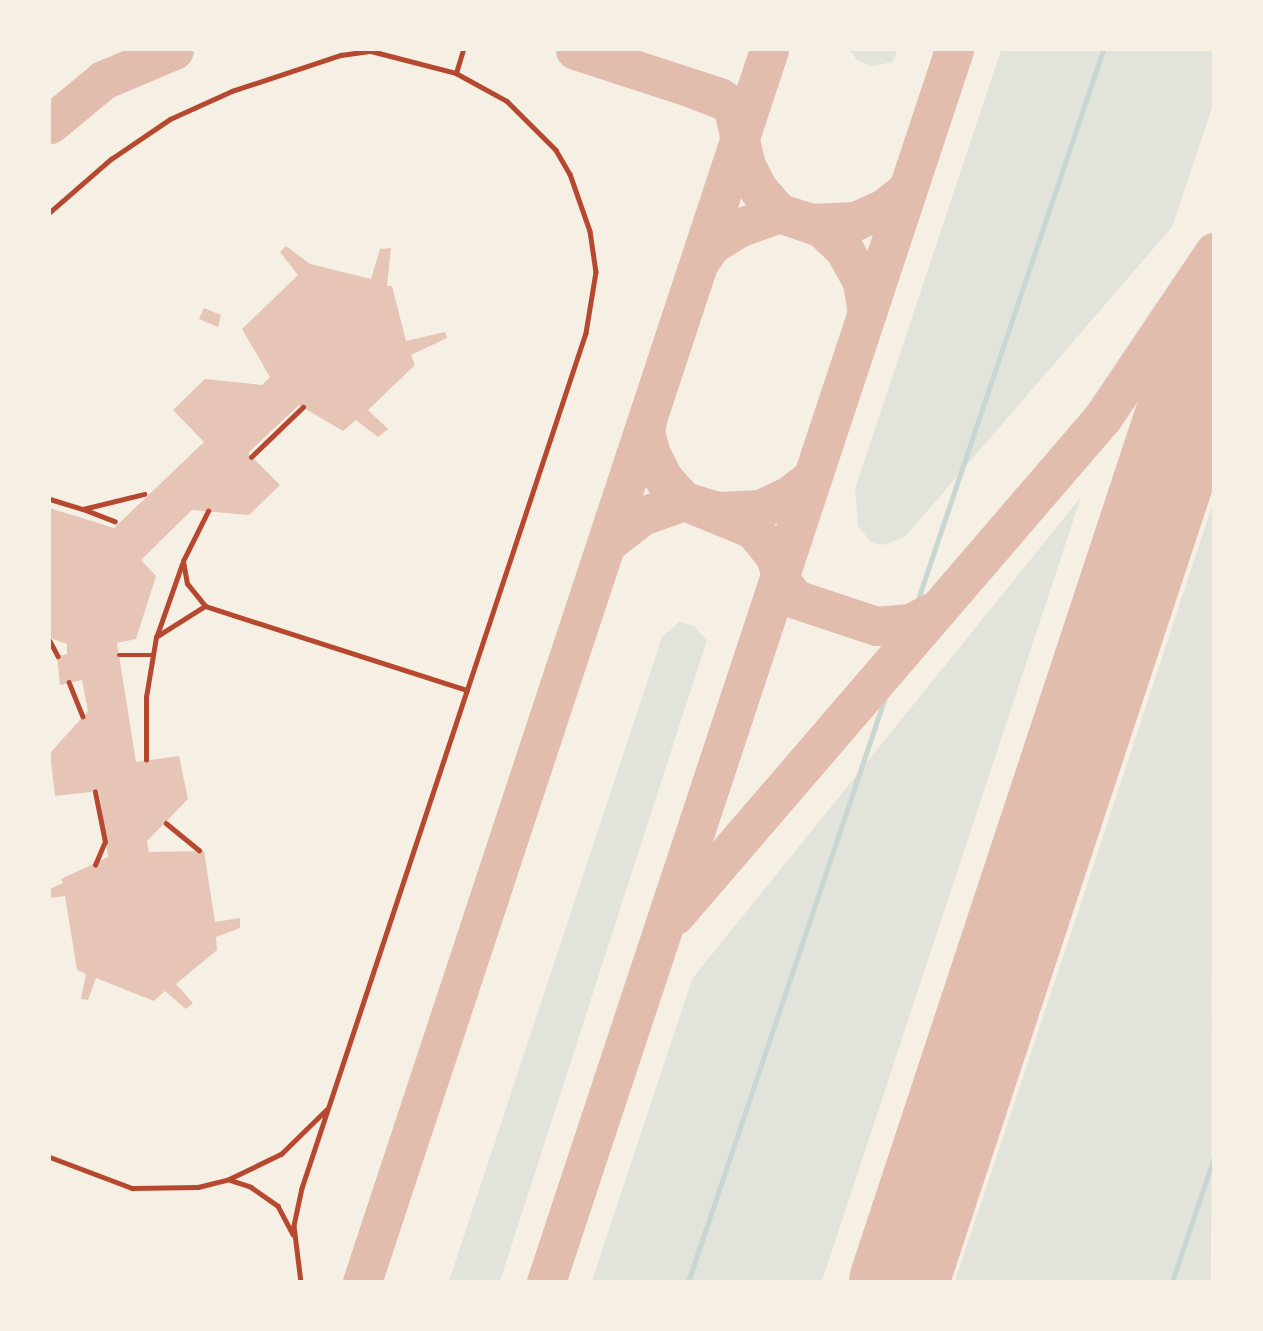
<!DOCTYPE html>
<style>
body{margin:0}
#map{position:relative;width:1263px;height:1331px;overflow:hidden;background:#f6efe4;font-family:Figtree,sans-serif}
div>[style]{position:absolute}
.green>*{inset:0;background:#e2e4dc}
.stream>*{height:4.5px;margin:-2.25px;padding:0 2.25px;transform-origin:2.25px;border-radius:2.25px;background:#c9d6d2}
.taxiway>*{height:39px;margin:-19.5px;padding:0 19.5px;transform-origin:19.5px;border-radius:19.5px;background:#e2bdae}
.runway>*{height:99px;margin:-49.5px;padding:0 49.5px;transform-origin:49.5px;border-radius:49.5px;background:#e2bdae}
.building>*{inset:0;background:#e6c5b7}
.service>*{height:4.5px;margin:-2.25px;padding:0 2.25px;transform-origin:2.25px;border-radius:2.25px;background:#b5482f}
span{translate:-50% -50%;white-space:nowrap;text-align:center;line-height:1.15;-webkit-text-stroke:4.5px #f6efe4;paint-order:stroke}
.frame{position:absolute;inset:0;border:51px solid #f6efe4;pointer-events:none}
</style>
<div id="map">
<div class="green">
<div style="clip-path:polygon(850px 50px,897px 50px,893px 62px,872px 66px,857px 60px)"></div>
<div style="clip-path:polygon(1001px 50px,1213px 50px,1213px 105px,1172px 227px,905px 537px,883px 545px,871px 542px,858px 526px,855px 489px)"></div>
<div style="clip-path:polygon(1081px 497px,822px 1281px,592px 1281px,692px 979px)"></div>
<div style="clip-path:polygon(1213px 503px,1211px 1281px,955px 1281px,1081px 903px)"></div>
<div style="clip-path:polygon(679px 622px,694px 626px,707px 640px,500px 1281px,449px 1281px,662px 637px)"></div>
</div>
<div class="stream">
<div style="left:688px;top:1282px;width:1300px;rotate:-71.38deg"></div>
<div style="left:1172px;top:1282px;width:132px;rotate:-71.4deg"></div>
</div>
<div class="taxiway">
<div style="left:575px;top:50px;width:152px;rotate:18deg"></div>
<div style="left:694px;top:89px;width:33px;rotate:21deg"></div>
<div style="left:725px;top:101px;width:11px;rotate:45deg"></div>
<div style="left:733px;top:109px;width:58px;rotate:77.2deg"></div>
<div style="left:746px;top:166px;width:27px;rotate:62deg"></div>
<div style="left:759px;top:190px;width:30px;rotate:49deg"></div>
<div style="left:779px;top:213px;width:34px;rotate:17deg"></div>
<div style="left:811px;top:223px;width:44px;rotate:-2.6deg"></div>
<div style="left:855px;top:221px;width:32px;rotate:-24deg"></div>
<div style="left:884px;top:208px;width:29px;rotate:-38deg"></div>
<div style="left:50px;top:124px;width:69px;rotate:-39.7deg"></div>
<div style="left:103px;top:80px;width:77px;rotate:-22.9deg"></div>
<div style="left:700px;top:261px;width:19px;rotate:-55deg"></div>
<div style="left:711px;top:245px;width:32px;rotate:-32deg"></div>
<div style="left:738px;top:228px;width:44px;rotate:-20.1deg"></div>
<div style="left:779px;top:213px;width:9px;rotate:18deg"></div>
<div style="left:788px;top:216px;width:36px;rotate:19deg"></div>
<div style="left:822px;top:228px;width:30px;rotate:44deg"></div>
<div style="left:844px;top:249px;width:38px;rotate:61deg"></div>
<div style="left:862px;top:282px;width:31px;rotate:81deg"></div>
<div style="left:647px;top:420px;width:12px;rotate:99deg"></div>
<div style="left:645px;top:432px;width:23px;rotate:75deg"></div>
<div style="left:651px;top:454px;width:27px;rotate:63deg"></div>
<div style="left:663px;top:478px;width:31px;rotate:48deg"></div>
<div style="left:684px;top:501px;width:34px;rotate:17deg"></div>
<div style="left:716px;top:511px;width:44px;rotate:-2.6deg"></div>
<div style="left:760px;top:509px;width:31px;rotate:-25deg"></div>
<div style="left:788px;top:496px;width:30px;rotate:-37deg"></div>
<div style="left:607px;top:543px;width:44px;rotate:-37.6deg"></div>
<div style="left:642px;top:516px;width:45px;rotate:-19.7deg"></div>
<div style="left:684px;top:501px;width:74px;rotate:22.1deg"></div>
<div style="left:753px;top:529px;width:35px;rotate:51deg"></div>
<div style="left:775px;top:556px;width:29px;rotate:74deg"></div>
<div style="left:783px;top:584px;width:19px;rotate:51deg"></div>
<div style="left:795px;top:599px;width:85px;rotate:18.4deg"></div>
<div style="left:876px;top:626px;width:34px;rotate:-5deg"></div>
<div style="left:910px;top:623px;width:31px;rotate:-27deg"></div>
<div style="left:675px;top:915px;width:657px;rotate:-49.32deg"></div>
<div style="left:1103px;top:417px;width:199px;rotate:-56.1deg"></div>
<div style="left:362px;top:1282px;width:1297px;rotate:-71.72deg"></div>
<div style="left:546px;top:1282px;width:1298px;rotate:-71.68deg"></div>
</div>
<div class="runway">
<div style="left:898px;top:1282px;width:1007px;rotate:-71.71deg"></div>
</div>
<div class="building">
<div style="clip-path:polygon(286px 246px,310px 264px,371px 279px,380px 249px,391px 248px,387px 286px,392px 286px,406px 341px,445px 332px,447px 338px,411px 355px,415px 365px,368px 410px,388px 429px,378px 437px,356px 420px,343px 431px,299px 405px,248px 453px,280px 485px,249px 515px,192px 510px,141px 560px,156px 576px,136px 639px,117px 643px,136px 762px,179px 756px,188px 799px,147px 841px,149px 852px,204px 851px,215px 922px,240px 918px,240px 928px,216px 937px,217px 950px,176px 984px,193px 1003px,186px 1009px,165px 991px,154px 1001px,96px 978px,88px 1000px,81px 999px,86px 974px,77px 970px,65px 896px,50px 898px,50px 889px,63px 883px,61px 879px,108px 857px,99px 791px,55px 796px,50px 753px,88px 711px,82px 680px,60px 685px,57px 656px,67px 654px,67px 644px,50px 638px,50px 508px,114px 528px,204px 442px,173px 410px,205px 379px,262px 385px,270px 377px,242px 329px,298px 275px,280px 252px)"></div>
<div style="clip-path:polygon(204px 308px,221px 315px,218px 327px,199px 319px)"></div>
</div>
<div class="service">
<div style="left:456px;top:73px;width:24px;rotate:-73deg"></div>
<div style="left:50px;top:212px;width:81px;rotate:-41deg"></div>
<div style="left:111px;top:159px;width:71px;rotate:-34.1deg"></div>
<div style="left:170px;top:119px;width:68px;rotate:-24.3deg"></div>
<div style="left:232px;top:91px;width:115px;rotate:-18.3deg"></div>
<div style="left:341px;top:55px;width:30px;rotate:-8deg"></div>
<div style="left:371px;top:51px;width:88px;rotate:14.5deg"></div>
<div style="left:456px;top:73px;width:58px;rotate:28.8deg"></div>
<div style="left:507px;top:101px;width:69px;rotate:45deg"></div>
<div style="left:556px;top:150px;width:28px;rotate:60deg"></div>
<div style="left:570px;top:174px;width:60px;rotate:70.7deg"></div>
<div style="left:590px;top:231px;width:41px;rotate:81.7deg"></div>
<div style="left:596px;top:272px;width:62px;rotate:99.3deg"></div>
<div style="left:586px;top:333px;width:901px;rotate:108.37deg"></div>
<div style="left:302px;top:1188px;width:39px;rotate:102deg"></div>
<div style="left:294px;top:1226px;width:56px;rotate:82.9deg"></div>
<div style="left:251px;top:457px;width:72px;rotate:-43.9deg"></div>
<div style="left:50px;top:499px;width:34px;rotate:17deg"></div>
<div style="left:83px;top:509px;width:63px;rotate:-13.8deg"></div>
<div style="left:83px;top:509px;width:34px;rotate:21deg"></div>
<div style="left:205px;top:606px;width:28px;rotate:-129deg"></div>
<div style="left:187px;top:584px;width:23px;rotate:-100deg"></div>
<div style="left:183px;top:561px;width:56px;rotate:-63.4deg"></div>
<div style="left:157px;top:635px;width:75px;rotate:-70.6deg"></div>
<div style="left:50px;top:641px;width:17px;rotate:62deg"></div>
<div style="left:119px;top:655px;width:32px"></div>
<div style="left:69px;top:682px;width:37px;rotate:68deg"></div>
<div style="left:146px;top:760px;width:63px;rotate:-90deg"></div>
<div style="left:146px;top:697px;width:61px;rotate:-80.5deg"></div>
<div style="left:156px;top:637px;width:58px;rotate:-32.3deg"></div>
<div style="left:205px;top:606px;width:275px;rotate:17.8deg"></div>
<div style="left:166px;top:823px;width:43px;rotate:39.3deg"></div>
<div style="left:95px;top:865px;width:25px;rotate:-67deg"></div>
<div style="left:105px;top:842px;width:51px;rotate:-101.3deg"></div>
<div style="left:50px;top:1157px;width:88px;rotate:20.7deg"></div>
<div style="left:132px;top:1188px;width:66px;rotate:-0.9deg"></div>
<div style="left:198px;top:1187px;width:32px;rotate:-14deg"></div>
<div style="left:229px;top:1179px;width:58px;rotate:-25.7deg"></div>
<div style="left:281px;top:1154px;width:63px;rotate:-44.4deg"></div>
<div style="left:230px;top:1180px;width:22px;rotate:18deg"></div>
<div style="left:251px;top:1187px;width:33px;rotate:35deg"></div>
<div style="left:278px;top:1206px;width:32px;rotate:62deg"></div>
</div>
<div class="frame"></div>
</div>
